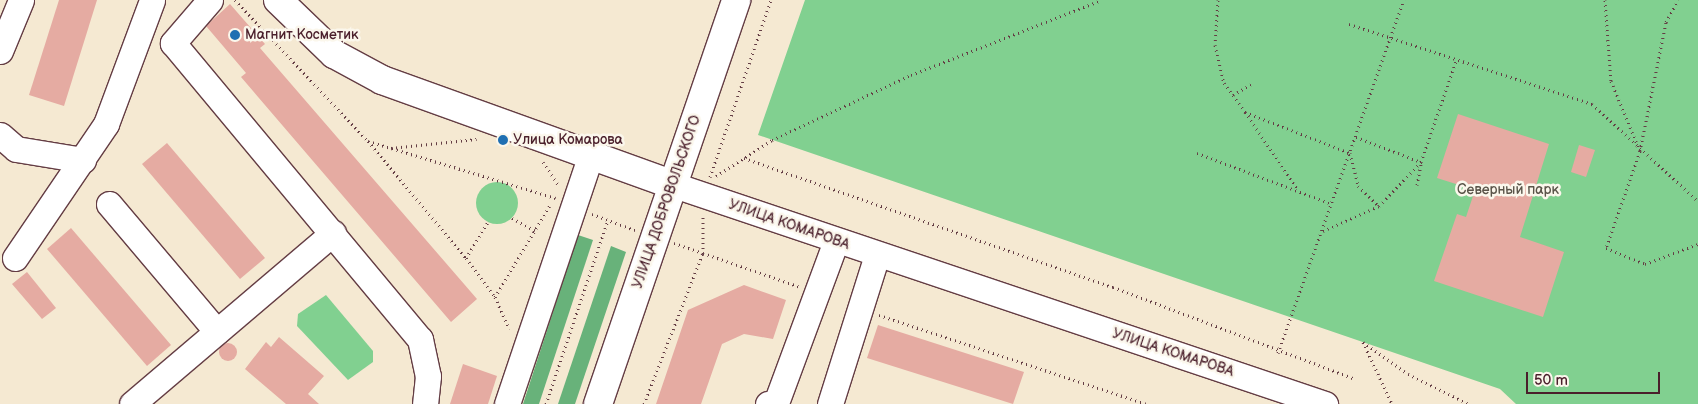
<!DOCTYPE html>
<meta charset="utf-8">
<style>
body{margin:0}
#map{position:relative;width:1698px;height:404px;overflow:hidden;background:#f5e9d2;font-family:"Balsamiq Sans",sans-serif}
div>[style]{position:absolute}
.green>*{inset:0;background:#81d090}
.round{border-radius:50%}
.forest>*{inset:0;background:#68b27a}
.building>*{inset:0;background:#e5aba2}
.path>*{height:3px;margin-top:-1.5px;transform-origin:0;background:repeating-linear-gradient(90deg,#643d44 0 1px,transparent 0 5px)}
.roads{filter:drop-shadow(1px 0 #643d44) drop-shadow(-1px 0 #643d44) drop-shadow(0 1px #643d44) drop-shadow(0 -1px #643d44)}
.minor>*{height:25px;margin:-12.5px;padding:0 12.5px;transform-origin:12.5px;border-radius:12.5px;background:#fff}
.major>*{height:28px;margin:-14px;padding:0 14px;transform-origin:14px;border-radius:14px;background:#fff}
.dots>*{width:14px;height:14px;translate:-50% -50%;box-sizing:border-box;border:2px solid #fbf7ec;border-radius:50%}
span{translate:-50% -50%;white-space:nowrap;text-align:center;line-height:1.15;-webkit-text-stroke:5px #fbf7ec;paint-order:stroke}
.poi-label{font-size:14px;color:#4a1f2b}
.left{translate:0 -50%;text-align:left}
.park-label{font-size:14px;color:#5a5449}
.street-label{font-size:14px;color:#4a1f2b}
.scale{position:absolute;left:1526px;top:372px;width:134px;height:22px;box-sizing:border-box;border:2px solid #4a1f2b;border-top:0;padding-left:6px;font-size:15px;line-height:18px;white-space:nowrap;color:#4a1f2b;-webkit-text-stroke:4px #fbf7ec;paint-order:stroke}
</style>
<div id="map">
<div class="green">
<div style="clip-path:polygon(805px 0,1698px 0,1698px 404px,1516px 404px,1500px 389px,758px 135px)"></div>
<div class="round" style="left:476px;top:182px;width:42px;height:42px"></div>
<div style="clip-path:polygon(326px 295px,373px 351px,373px 362px,348px 380px,297px 326px,298px 314px)"></div>
</div>
<div class="forest">
<div style="clip-path:polygon(578px 235px,593px 240px,539px 404px,523px 404px)"></div>
<div style="clip-path:polygon(611px 246px,626px 252px,575px 404px,558px 404px)"></div>
</div>
<div class="building">
<div style="clip-path:polygon(59px 0,97px 0,64px 106px,29px 95px)"></div>
<div style="clip-path:polygon(230px 4px,265px 44px,260px 48px,477px 299px,451px 322px,241px 77px,246px 73px,206px 26px)"></div>
<div style="clip-path:polygon(1458px 114px,1549px 144px,1520px 237px,1564px 252px,1543px 317px,1434px 281px,1457px 214px,1466px 217px,1475px 190px,1437px 178px)"></div>
<div style="clip-path:polygon(167px 143px,265px 258px,240px 279px,142px 164px)"></div>
<div style="clip-path:polygon(1579px 145px,1595px 150px,1586px 177px,1571px 172px)"></div>
<div style="clip-path:polygon(71px 228px,171px 345px,147px 366px,47px 249px)"></div>
<div style="clip-path:polygon(27px 272px,56px 308px,42px 319px,12px 284px)"></div>
<div style="clip-path:polygon(744px 285px,786px 300px,773px 339px,744px 334px,722px 344px,701px 404px,656px 404px,688px 310px)"></div>
<div style="clip-path:polygon(878px 325px,1024px 372px,1013px 404px,867px 358px)"></div>
<div style="clip-path:polygon(279px 337px,324px 376px,308px 394px,319px 404px,286px 404px,245px 369px,266px 342px,271px 347px)"></div>
<div class="round" style="left:219px;top:343px;width:18px;height:18px"></div>
<div style="clip-path:polygon(463px 364px,497px 376px,488px 404px,450px 404px)"></div>
</div>
<div class="path">
<div style="left:235px;top:0;width:194px;rotate:46.7deg"></div>
<div style="left:368px;top:141px;width:153px;rotate:50.1deg"></div>
<div style="left:466px;top:258px;width:49px;rotate:53.4deg"></div>
<div style="left:495px;top:297px;width:35px;rotate:66deg"></div>
<div style="left:1218px;top:0;width:45px;rotate:93.8deg"></div>
<div style="left:1215px;top:45px;width:39px;rotate:77deg"></div>
<div style="left:1224px;top:83px;width:36px;rotate:54deg"></div>
<div style="left:1245px;top:112px;width:113px;rotate:21.3deg"></div>
<div style="left:1350px;top:153px;width:34px;rotate:76deg"></div>
<div style="left:1358px;top:186px;width:29px;rotate:44deg"></div>
<div style="left:1605px;top:0;width:81px;rotate:85.8deg"></div>
<div style="left:1611px;top:81px;width:76px;rotate:67.5deg"></div>
<div style="left:1640px;top:151px;width:132px;rotate:-78.6deg"></div>
<div style="left:1666px;top:22px;width:25px;rotate:-61deg"></div>
<div style="left:1349px;top:24px;width:256px;rotate:18.2deg"></div>
<div style="left:1592px;top:104px;width:144px;rotate:42.5deg"></div>
<div style="left:1233px;top:95px;width:21px;rotate:-31deg"></div>
<div style="left:1245px;top:112px;width:94px;rotate:55.8deg"></div>
<div style="left:1356px;top:137px;width:70px;rotate:21deg"></div>
<div style="left:1421px;top:162px;width:107px;rotate:-70.9deg"></div>
<div style="left:368px;top:141px;width:196px;rotate:16.9deg"></div>
<div style="left:391px;top:148px;width:86px;rotate:-6deg"></div>
<div style="left:1640px;top:151px;width:103px;rotate:109.3deg"></div>
<div style="left:1606px;top:248px;width:42px;rotate:22.3deg"></div>
<div style="left:1645px;top:264px;width:57px;rotate:-20.7deg"></div>
<div style="left:1197px;top:153px;width:144px;rotate:20.7deg"></div>
<div style="left:744px;top:158px;width:391px;rotate:19.3deg"></div>
<div style="left:1113px;top:287px;width:257px;rotate:20.8deg"></div>
<div style="left:543px;top:162px;width:29px;rotate:56deg"></div>
<div style="left:716px;top:176px;width:67px;rotate:-32.7deg"></div>
<div style="left:772px;top:140px;width:153px;rotate:-25.1deg"></div>
<div style="left:911px;top:75px;width:204px;rotate:-21.5deg"></div>
<div style="left:710px;top:177px;width:187px;rotate:-71deg"></div>
<div style="left:1417px;top:185px;width:21px;rotate:-79deg"></div>
<div style="left:592px;top:214px;width:46px;rotate:20.4deg"></div>
<div style="left:512px;top:218px;width:26px;rotate:29deg"></div>
<div style="left:1323px;top:231px;width:61px;rotate:-24.1deg"></div>
<div style="left:1379px;top:206px;width:61px;rotate:-46.3deg"></div>
<div style="left:674px;top:243px;width:31px;rotate:19deg"></div>
<div style="left:703px;top:253px;width:36px;rotate:-90deg"></div>
<div style="left:466px;top:258px;width:42px;rotate:-58.6deg"></div>
<div style="left:495px;top:297px;width:107px;rotate:-59.1deg"></div>
<div style="left:879px;top:315px;width:281px;rotate:18.4deg"></div>
<div style="left:1363px;top:342px;width:55px;rotate:35.4deg"></div>
<div style="left:1408px;top:374px;width:68px;rotate:26.2deg"></div>
<div style="left:1363px;top:342px;width:68px;rotate:64.9deg"></div>
<div style="left:1278px;top:353px;width:375px;rotate:-70.4deg"></div>
<div style="left:546px;top:404px;width:194px;rotate:-71.4deg"></div>
<div style="left:644px;top:404px;width:162px;rotate:-68.7deg"></div>
<div style="left:703px;top:253px;width:101px;rotate:19.2deg"></div>
</div>
<div class="roads">
<div class="minor">
<div style="left:210px;top:0;width:57px;rotate:130.7deg"></div>
<div style="left:173px;top:43px;width:386px;rotate:50.2deg"></div>
<div style="left:420px;top:339px;width:38px;rotate:78deg"></div>
<div style="left:428px;top:376px;width:28px;rotate:96deg"></div>
<div style="left:0;top:51px;width:55px;rotate:-67.6deg"></div>
<div style="left:0;top:135px;width:21px;rotate:41deg"></div>
<div style="left:16px;top:149px;width:68px;rotate:9.3deg"></div>
<div style="left:674px;top:185px;width:687px;rotate:18.59deg"></div>
<div style="left:109px;top:204px;width:167px;rotate:49.8deg"></div>
<div style="left:15px;top:258px;width:162px;rotate:-55.8deg"></div>
<div style="left:106px;top:124px;width:132px;rotate:-69.6deg"></div>
<div style="left:132px;top:404px;width:264px;rotate:-40.4deg"></div>
<div style="left:507px;top:404px;width:260px;rotate:-71.4deg"></div>
<div style="left:768px;top:404px;width:8px;rotate:-7deg"></div>
<div style="left:776px;top:403px;width:173px;rotate:-69.7deg"></div>
<div style="left:830px;top:404px;width:156px;rotate:-72.5deg"></div>
</div>
<div class="major">
<div style="left:278px;top:0;width:78px;rotate:44deg"></div>
<div style="left:334px;top:54px;width:55px;rotate:28.4deg"></div>
<div style="left:382px;top:80px;width:310px;rotate:19.8deg"></div>
<div style="left:598px;top:404px;width:427px;rotate:-71.1deg"></div>
</div>
</div>
<div class="dots">
<div style="left:235px;top:35px;background:#1f6fb2"></div>
<div style="left:503px;top:140px;background:#1f6fb2"></div>
</div>
<div class="poi-label">
<span class="left" style="left:245px;top:35px">Магнит Косметик</span>
<span class="left" style="left:513px;top:140px">Улица Комарова</span>
</div>
<div class="park-label">
<span style="left:1508px;top:190px">Северный парк</span>
</div>
<div class="street-label">
<span style="left:667px;top:202px;rotate:-71deg">УЛИЦА ДОБРОВОЛЬСКОГО</span>
<span style="left:789px;top:225px;rotate:19deg">УЛИЦА КОМАРОВА</span>
<span style="left:1173px;top:353px;rotate:18deg">УЛИЦА КОМАРОВА</span>
</div>
<div class="scale">50 m</div>
</div>
